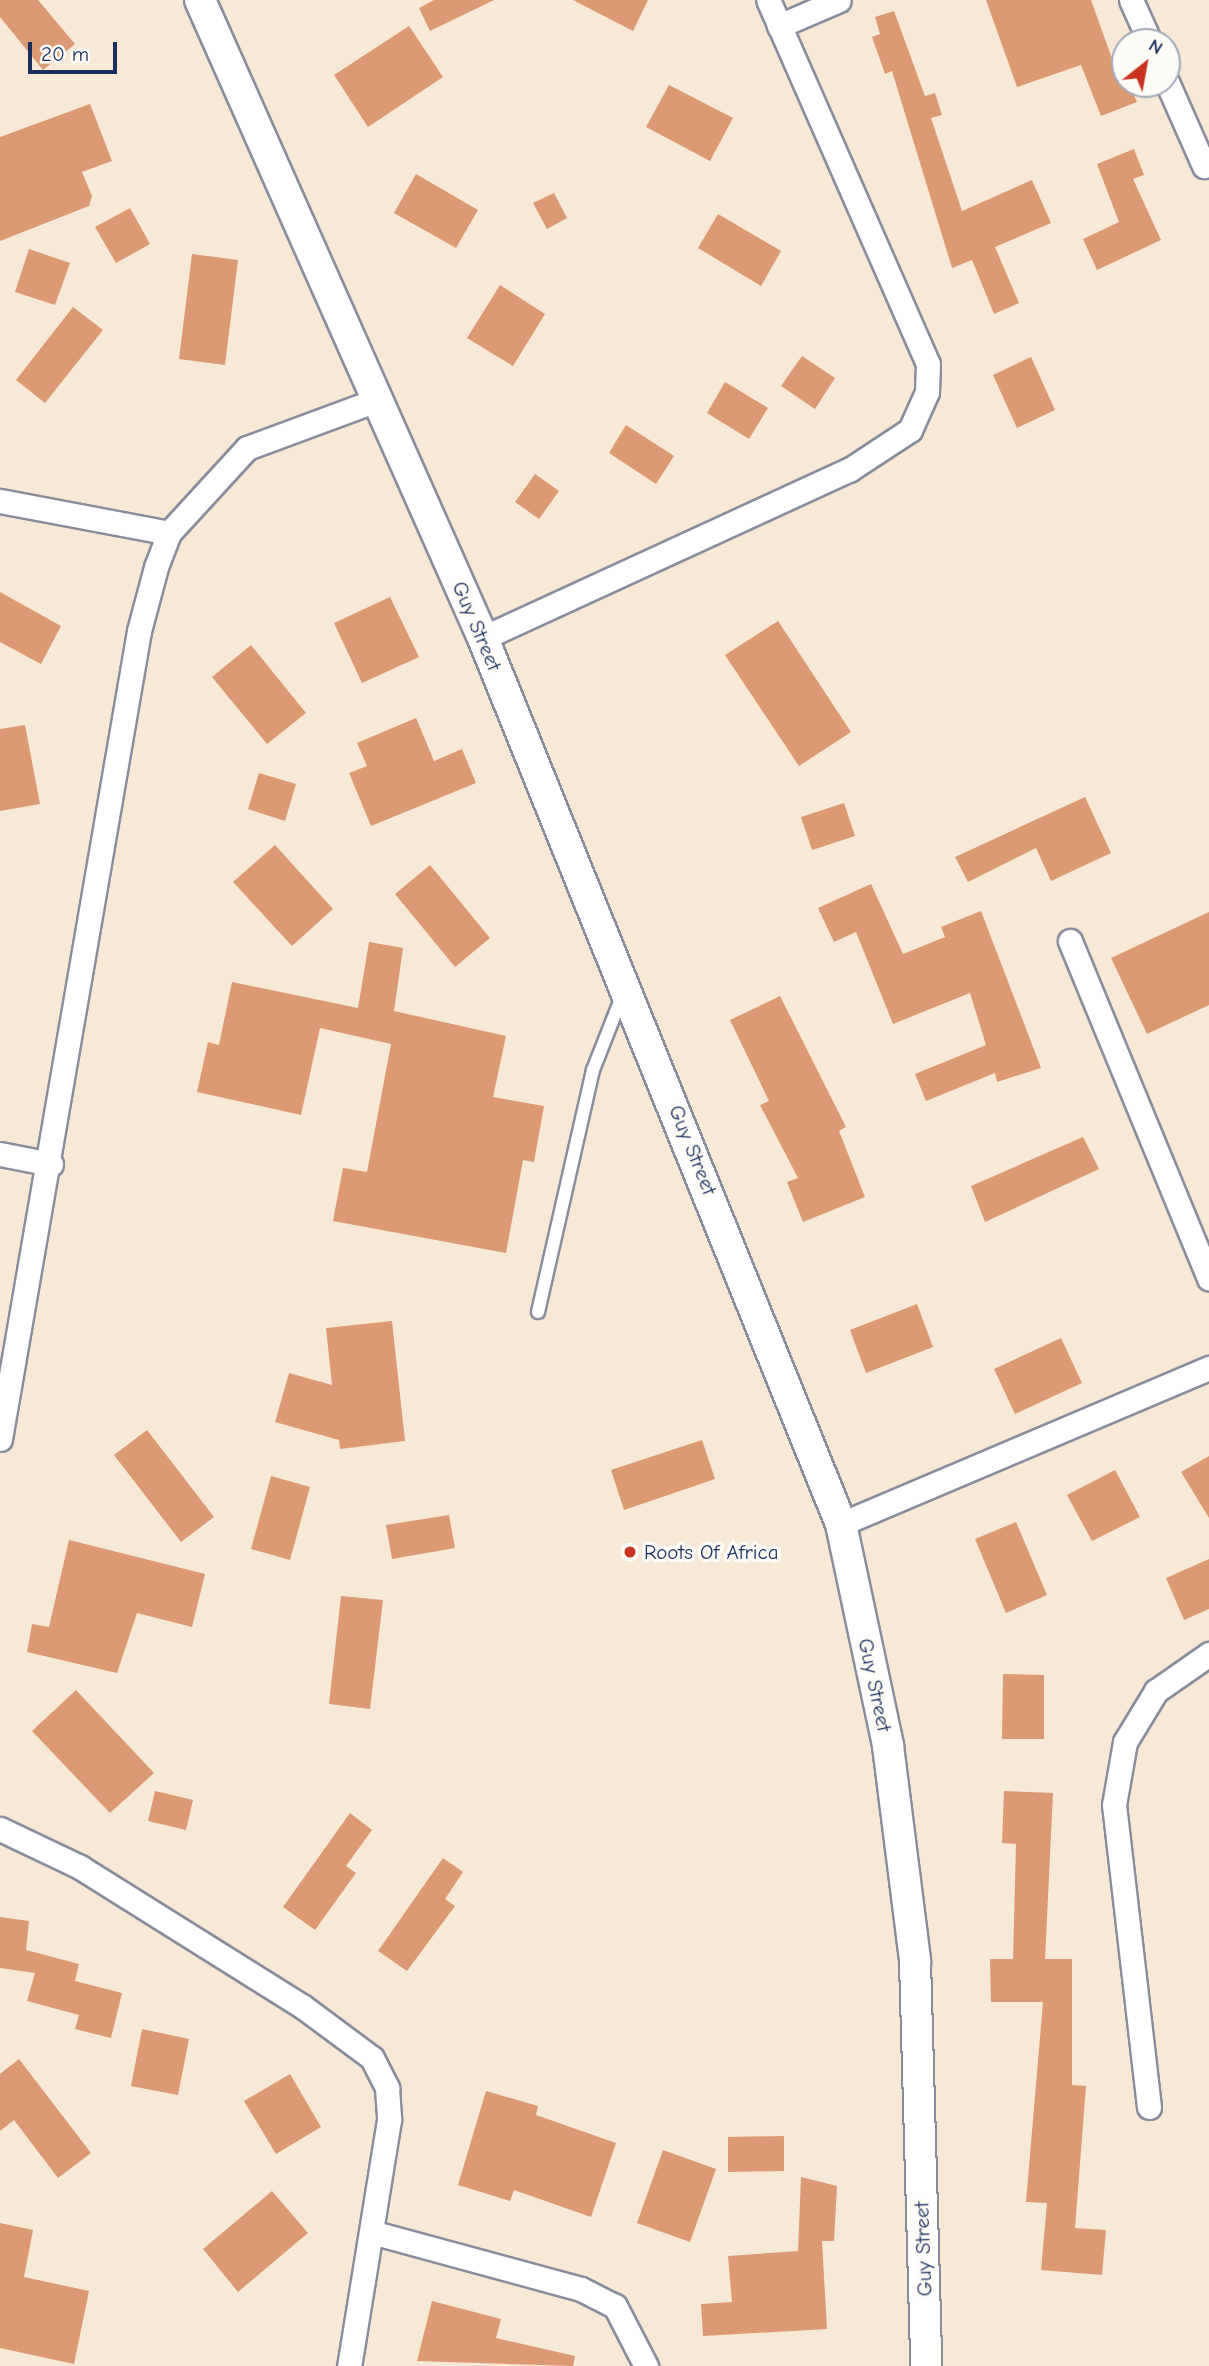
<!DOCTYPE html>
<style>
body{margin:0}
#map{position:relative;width:1209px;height:2366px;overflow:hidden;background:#f7e9d5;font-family:"Comic Neue",sans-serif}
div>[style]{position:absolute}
.building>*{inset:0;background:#db9a73}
.roads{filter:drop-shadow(2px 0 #898c9a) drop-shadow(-2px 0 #898c9a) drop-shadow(0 2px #898c9a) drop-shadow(0 -2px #898c9a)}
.service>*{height:12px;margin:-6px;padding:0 6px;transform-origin:6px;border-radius:6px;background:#fff}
.minor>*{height:23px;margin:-11.5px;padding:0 11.5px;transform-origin:11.5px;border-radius:11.5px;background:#fff}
.tertiary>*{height:30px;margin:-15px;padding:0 15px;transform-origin:15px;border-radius:15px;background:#fff}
.dots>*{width:19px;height:19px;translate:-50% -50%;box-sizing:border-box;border:4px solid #fdfcf7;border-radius:50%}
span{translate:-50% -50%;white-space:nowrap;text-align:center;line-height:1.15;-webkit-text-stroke:7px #fdfcf7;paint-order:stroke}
.street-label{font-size:21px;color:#1b2f5e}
.poi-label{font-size:21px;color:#1b2f5e}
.left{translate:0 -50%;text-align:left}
.north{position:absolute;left:1111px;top:28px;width:70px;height:70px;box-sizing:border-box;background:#fdfcf7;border:2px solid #a3aaba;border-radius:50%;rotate:31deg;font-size:19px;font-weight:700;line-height:28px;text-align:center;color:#1b2f5e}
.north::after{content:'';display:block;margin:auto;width:24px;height:32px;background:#c8321e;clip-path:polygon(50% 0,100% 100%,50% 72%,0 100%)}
.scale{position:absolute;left:28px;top:42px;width:89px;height:32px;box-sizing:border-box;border:4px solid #1b2f5e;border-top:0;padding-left:9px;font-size:21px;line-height:24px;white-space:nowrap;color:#1b2f5e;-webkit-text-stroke:5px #fdfcf7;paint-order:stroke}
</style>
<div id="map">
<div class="building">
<div style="clip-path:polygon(0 0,38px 0,75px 44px,43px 70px,0 17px)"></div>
<div style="clip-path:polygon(434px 0,494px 0,430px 31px,419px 8px)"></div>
<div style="clip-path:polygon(573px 0,648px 0,633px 31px)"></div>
<div style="clip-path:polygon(986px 0,1091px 0,1119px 78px,1125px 76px,1137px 102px,1101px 116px,1081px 65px,1017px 87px)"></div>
<div style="clip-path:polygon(894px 11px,925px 96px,935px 93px,942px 115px,931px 118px,962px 211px,1032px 180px,1051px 223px,995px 247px,1019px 303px,994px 314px,972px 260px,952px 268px,892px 71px,885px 74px,872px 37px,880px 34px,875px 17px)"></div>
<div style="clip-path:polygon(409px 26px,443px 77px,368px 127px,334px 75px)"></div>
<div style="clip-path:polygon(669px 85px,733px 118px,710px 161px,646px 127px)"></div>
<div style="clip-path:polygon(90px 104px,112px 161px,82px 172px,92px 196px,89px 206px,0 241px,0 137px)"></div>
<div style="clip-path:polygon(1134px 149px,1144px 175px,1133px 179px,1161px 240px,1097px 270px,1083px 239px,1119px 222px,1097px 164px)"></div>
<div style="clip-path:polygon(416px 174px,478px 210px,456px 248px,394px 213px)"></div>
<div style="clip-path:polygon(554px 193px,567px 218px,547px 229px,533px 203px)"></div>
<div style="clip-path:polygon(130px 208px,150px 244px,116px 263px,95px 227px)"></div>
<div style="clip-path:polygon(718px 214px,781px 251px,761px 286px,698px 248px)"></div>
<div style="clip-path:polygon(29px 249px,70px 263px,55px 305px,15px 292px)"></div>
<div style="clip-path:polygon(192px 254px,238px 260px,225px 365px,179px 359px)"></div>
<div style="clip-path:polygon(500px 285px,545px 314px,513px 366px,467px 338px)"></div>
<div style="clip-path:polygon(73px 307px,103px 330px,45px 403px,16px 380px)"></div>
<div style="clip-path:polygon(802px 356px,835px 378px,815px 409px,781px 386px)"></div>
<div style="clip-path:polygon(1031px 357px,1055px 410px,1017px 428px,993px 375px)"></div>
<div style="clip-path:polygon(725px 382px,768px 408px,749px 439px,707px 413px)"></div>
<div style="clip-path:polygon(626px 425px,674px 456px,656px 484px,609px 453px)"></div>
<div style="clip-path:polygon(535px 474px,559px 491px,539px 519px,515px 502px)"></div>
<div style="clip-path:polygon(0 592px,61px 626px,41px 664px,0 642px)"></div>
<div style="clip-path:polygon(390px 597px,419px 657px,362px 683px,334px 623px)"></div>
<div style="clip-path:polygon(778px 621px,851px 732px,799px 766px,725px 655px)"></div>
<div style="clip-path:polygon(251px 645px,306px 713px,267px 744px,212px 677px)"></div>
<div style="clip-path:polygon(416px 718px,434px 761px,462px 749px,476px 783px,371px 826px,349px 773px,367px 766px,357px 743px)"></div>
<div style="clip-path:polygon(25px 725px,40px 804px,0 811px,0 729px)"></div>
<div style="clip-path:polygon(259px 773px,296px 784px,285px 821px,248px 809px)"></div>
<div style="clip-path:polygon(1085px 797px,1111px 853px,1051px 881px,1036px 848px,968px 882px,955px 857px)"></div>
<div style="clip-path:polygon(844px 803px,855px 836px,812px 850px,801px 817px)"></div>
<div style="clip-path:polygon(275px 845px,333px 909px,292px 946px,233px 882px)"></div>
<div style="clip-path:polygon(430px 865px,490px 938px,455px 967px,395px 894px)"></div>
<div style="clip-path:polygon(871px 884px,903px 954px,945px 937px,941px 927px,981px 911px,1041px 1068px,997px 1082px,995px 1073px,926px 1101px,915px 1074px,986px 1045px,970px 993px,893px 1024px,856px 932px,834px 942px,818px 908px)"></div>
<div style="clip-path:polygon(1209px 912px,1209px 1005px,1147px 1034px,1111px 958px)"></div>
<div style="clip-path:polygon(369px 942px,403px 948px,394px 1011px,506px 1036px,493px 1097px,544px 1106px,534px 1162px,523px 1160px,506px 1253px,333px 1221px,343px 1168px,367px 1172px,391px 1044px,320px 1028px,301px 1115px,197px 1092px,208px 1042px,219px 1045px,232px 982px,358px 1008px)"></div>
<div style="clip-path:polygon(780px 996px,846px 1127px,839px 1131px,865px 1197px,803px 1222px,787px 1182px,798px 1178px,760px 1105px,769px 1101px,730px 1020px)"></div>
<div style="clip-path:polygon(1083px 1137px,1099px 1169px,985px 1222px,971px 1186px)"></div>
<div style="clip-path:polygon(917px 1304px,933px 1347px,866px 1373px,850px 1330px)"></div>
<div style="clip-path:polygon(392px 1321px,405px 1441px,340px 1449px,339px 1440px,275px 1422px,289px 1373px,332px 1385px,326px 1328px)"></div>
<div style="clip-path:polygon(1061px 1338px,1082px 1383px,1015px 1414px,994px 1369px)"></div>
<div style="clip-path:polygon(147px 1430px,214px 1517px,181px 1542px,114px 1455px)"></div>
<div style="clip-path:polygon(702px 1440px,715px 1479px,624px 1510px,611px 1470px)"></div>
<div style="clip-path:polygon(1209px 1456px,1209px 1518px,1181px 1472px)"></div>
<div style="clip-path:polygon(1115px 1470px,1140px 1517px,1092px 1541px,1067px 1495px)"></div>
<div style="clip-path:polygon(271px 1476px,310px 1487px,290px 1560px,251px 1549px)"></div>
<div style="clip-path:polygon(449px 1515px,455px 1548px,392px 1559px,386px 1525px)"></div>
<div style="clip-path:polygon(1016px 1522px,1047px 1595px,1006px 1613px,975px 1539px)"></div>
<div style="clip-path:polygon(69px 1540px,205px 1574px,192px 1627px,137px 1613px,117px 1673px,27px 1652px,32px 1624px,49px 1627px)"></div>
<div style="clip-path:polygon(1209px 1559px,1209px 1609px,1184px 1620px,1166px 1578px)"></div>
<div style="clip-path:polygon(341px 1596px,383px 1600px,370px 1709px,329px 1704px)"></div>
<div style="clip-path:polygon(1003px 1674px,1044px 1675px,1044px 1739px,1002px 1739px)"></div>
<div style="clip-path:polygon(76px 1690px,154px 1773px,110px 1813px,32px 1731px)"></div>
<div style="clip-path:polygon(155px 1791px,193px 1800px,186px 1830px,148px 1821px)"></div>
<div style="clip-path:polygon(1004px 1791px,1053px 1793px,1045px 1959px,1072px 1959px,1072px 2085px,1086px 2086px,1075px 2228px,1106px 2230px,1102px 2275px,1041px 2270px,1047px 2203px,1026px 2202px,1043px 2002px,991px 2002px,990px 1959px,1013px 1959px,1016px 1844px,1002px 1843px)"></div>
<div style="clip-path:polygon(350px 1813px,372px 1830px,346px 1866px,356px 1873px,315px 1930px,283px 1907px)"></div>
<div style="clip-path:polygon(443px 1858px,463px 1872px,445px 1899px,455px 1906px,407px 1971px,378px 1951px)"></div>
<div style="clip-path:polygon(0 1917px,29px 1921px,26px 1950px,79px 1964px,75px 1981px,122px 1993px,111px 2038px,75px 2029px,79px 2015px,27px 2001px,35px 1973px,0 1968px)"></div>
<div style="clip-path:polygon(142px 2029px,189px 2039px,178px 2095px,131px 2086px)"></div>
<div style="clip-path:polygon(19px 2059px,91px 2153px,58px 2178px,14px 2120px,0 2131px,0 2074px)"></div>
<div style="clip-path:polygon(290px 2074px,321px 2127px,276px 2154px,244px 2101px)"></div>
<div style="clip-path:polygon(486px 2091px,538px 2106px,536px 2115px,616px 2143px,591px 2217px,514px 2190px,510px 2201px,458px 2185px)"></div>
<div style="clip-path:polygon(784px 2136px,784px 2171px,728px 2172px,728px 2137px)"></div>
<div style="clip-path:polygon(663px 2150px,716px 2169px,690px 2242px,637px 2223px)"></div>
<div style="clip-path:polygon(801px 2177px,837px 2186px,834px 2241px,822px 2241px,827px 2329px,703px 2336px,701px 2304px,732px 2302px,728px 2256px,798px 2251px)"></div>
<div style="clip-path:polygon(272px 2191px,308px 2233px,238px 2292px,203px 2249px)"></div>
<div style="clip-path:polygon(0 2223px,33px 2230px,24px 2277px,89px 2291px,74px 2364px,0 2348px)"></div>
<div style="clip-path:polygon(432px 2301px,501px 2319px,496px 2338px,575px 2356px,573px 2366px,417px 2361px)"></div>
</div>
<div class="roads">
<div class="service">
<div style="left:538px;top:1312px;width:248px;rotate:-77.2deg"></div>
<div style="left:593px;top:1070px;width:82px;rotate:-68.5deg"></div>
</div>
<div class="minor">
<div style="left:1131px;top:0;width:46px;rotate:65.7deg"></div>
<div style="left:779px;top:26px;width:65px;rotate:-23.4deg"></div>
<div style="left:1167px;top:82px;width:92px;rotate:66.2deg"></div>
<div style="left:0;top:501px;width:172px;rotate:10.7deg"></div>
<div style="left:483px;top:638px;width:403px;rotate:-24.7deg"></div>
<div style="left:849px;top:470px;width:73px;rotate:-33.3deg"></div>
<div style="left:910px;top:430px;width:42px;rotate:-65.9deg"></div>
<div style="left:927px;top:392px;width:28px;rotate:-88deg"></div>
<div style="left:928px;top:364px;width:398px;rotate:-113.7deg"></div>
<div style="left:1070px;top:941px;width:365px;rotate:67.6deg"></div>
<div style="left:0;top:1154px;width:52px;rotate:11.1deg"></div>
<div style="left:0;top:1439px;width:820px;rotate:-80.24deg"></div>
<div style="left:139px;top:631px;width:66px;rotate:-75.1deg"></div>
<div style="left:156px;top:567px;width:36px;rotate:-69deg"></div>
<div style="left:169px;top:533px;width:115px;rotate:-47.5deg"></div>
<div style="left:247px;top:448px;width:139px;rotate:-20.3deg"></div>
<div style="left:841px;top:1524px;width:400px;rotate:-23deg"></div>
<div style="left:0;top:1829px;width:89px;rotate:25.4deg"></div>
<div style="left:80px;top:1867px;width:262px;rotate:32.1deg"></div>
<div style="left:302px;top:2006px;width:87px;rotate:36.6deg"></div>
<div style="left:372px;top:2058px;width:34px;rotate:63deg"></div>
<div style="left:387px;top:2088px;width:32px;rotate:86deg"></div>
<div style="left:389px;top:2120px;width:249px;rotate:99.2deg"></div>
<div style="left:1149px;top:2107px;width:304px;rotate:-96.6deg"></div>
<div style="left:1114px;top:1805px;width:64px;rotate:-80.1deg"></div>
<div style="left:1125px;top:1742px;width:60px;rotate:-58.7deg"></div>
<div style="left:1156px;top:1691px;width:65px;rotate:-34.9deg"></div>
<div style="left:375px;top:2233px;width:213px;rotate:15.2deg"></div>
<div style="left:581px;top:2289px;width:38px;rotate:27deg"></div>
<div style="left:615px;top:2306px;width:68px;rotate:62.7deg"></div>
</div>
<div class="tertiary">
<div style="left:200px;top:0;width:698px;rotate:66.08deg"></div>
<div style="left:483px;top:638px;width:956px;rotate:68deg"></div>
<div style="left:841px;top:1524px;width:227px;rotate:78deg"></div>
<div style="left:888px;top:1746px;width:217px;rotate:82.8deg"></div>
<div style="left:915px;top:1961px;width:405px;rotate:88.4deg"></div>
</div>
</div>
<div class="dots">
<div style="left:630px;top:1552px;background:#c8321e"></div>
</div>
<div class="street-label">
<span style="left:477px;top:626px;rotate:67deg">Guy Street</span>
<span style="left:693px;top:1150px;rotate:68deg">Guy Street</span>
<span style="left:875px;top:1685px;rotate:78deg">Guy Street</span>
<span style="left:923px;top:2249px;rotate:-92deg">Guy Street</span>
</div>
<div class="poi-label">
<span class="left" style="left:644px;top:1552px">Roots Of Africa</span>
</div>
<div class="north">N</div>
<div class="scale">20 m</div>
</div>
